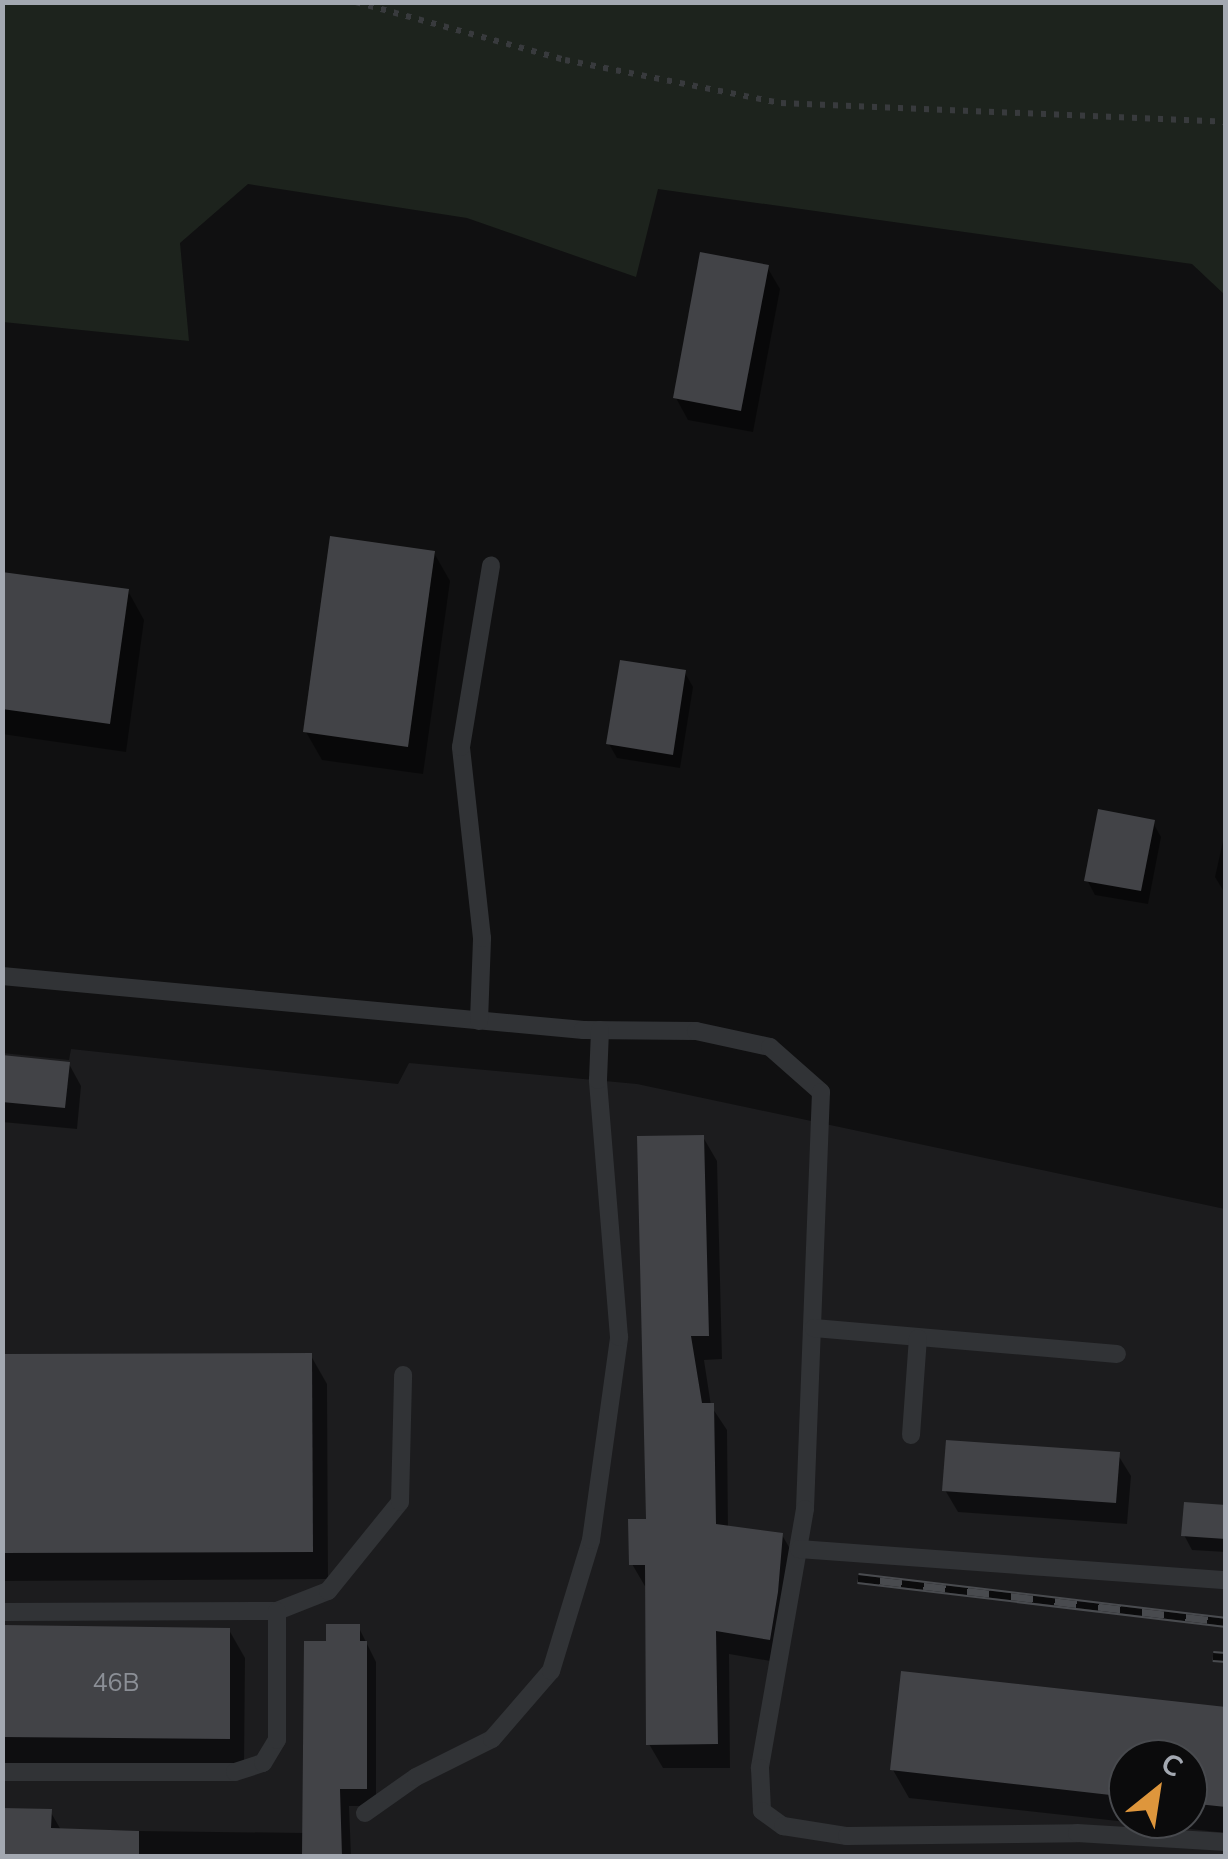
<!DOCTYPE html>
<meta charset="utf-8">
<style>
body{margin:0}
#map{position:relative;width:1228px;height:1859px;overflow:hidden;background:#101011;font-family:Mulish,sans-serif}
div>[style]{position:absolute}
.built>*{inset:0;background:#1c1c1e}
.green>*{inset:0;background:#1d231d}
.shadow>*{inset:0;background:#0007}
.building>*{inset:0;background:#424347}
.path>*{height:6px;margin-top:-3px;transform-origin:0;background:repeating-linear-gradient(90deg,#383a3d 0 5px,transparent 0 13px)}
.lane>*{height:18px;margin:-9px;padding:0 9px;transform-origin:9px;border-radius:9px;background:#313336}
.rail>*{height:11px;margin-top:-5.5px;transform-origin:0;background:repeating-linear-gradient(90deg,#0b0b0c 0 22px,#494b4f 0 44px);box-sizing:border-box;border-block:2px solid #494b4f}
span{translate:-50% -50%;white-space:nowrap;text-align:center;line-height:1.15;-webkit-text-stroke:8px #0b0b0c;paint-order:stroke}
.number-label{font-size:25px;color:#8b8f96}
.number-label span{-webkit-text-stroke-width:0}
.frame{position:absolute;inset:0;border:5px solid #a3a8b1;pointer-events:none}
.north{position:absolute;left:1108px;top:1739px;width:100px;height:100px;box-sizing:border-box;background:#0b0b0c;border:2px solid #484a4e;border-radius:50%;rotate:30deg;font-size:28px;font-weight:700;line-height:40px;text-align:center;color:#a3a8b1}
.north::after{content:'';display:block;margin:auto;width:35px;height:45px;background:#de963c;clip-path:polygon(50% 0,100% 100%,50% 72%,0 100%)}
</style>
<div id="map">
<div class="built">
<div style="clip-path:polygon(evenodd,71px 1049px,398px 1084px,409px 1063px,637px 1084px,1225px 1209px,1225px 1856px,3px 1856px,3px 1053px,69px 1060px,71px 1049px,1128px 1759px,1188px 1759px,1188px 1819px,1128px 1819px,1128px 1759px)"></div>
</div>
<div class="green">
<div style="clip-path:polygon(3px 2px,1225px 3px,1225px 295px,1192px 264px,658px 189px,636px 277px,467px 218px,248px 184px,180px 243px,189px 341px,3px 322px)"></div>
</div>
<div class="shadow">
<div style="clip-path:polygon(767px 267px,780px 289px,753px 432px,688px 420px,676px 398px)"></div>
<div style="clip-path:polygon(434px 553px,450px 581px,423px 774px,322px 760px,306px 732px)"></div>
<div style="clip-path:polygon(2px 574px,128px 591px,144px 620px,126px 752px,2px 734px)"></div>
<div style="clip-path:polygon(685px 673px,693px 687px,680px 768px,617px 758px,609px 744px)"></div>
<div style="clip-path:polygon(1153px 823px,1161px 837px,1148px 904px,1095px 895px,1087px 880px)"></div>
<div style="clip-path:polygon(1226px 828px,1226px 895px,1215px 877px)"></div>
<div style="clip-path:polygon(2px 1057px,69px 1064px,81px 1086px,77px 1129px,2px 1122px)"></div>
<div style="clip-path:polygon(703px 1137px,717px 1161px,722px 1359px,704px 1360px,711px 1406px,727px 1430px,728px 1528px,782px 1535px,796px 1559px,782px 1663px,729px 1654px,730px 1768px,663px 1768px,649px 1744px,646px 1588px,632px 1564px,648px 1522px)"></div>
<div style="clip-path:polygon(311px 1356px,327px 1384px,328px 1579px,2px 1581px,2px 1357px)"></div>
<div style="clip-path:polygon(1118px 1455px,1131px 1476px,1127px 1524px,958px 1512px,945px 1490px)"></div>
<div style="clip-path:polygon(1226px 1507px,1226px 1552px,1192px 1550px,1184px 1535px)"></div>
<div style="clip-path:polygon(358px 1626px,376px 1662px,376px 1806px,349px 1806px,351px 1856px,2px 1856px,2px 1811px,50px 1811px,61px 1830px,305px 1833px,329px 1643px)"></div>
<div style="clip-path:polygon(2px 1628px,229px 1630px,245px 1658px,244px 1767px,2px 1764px)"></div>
<div style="clip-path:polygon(evenodd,1226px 1710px,1226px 1833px,909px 1798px,893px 1770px,1226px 1710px,1128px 1759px,1188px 1759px,1188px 1819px,1128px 1819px,1128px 1759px)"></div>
</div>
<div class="building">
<div style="clip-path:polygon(700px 252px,769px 265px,741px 411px,673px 398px)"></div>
<div style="clip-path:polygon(330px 536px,435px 551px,408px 747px,303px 732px)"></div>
<div style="clip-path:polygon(2px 572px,129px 589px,110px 724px,2px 709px)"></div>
<div style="clip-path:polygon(620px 660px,686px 670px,673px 755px,606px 744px)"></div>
<div style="clip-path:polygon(1098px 809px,1155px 820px,1141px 891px,1084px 881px)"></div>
<div style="clip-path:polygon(2px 1055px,70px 1062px,65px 1108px,2px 1102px)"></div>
<div style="clip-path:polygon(704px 1135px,709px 1336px,691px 1336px,702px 1403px,714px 1403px,716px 1524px,783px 1533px,778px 1592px,770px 1640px,716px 1631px,718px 1744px,646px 1745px,645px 1565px,629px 1565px,628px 1519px,646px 1519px,637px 1136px)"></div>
<div style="clip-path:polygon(312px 1353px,313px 1552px,2px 1553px,2px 1354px)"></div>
<div style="clip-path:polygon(946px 1440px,1120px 1452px,1116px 1503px,942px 1491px)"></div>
<div style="clip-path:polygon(1184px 1502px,1226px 1505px,1226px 1539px,1181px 1536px)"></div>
<div style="clip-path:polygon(326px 1624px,360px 1624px,360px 1641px,367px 1641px,367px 1789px,340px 1789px,342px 1856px,302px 1856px,304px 1641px,326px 1641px)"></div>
<div style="clip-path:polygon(2px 1625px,230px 1628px,230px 1739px,2px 1737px)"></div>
<div style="clip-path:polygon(901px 1671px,1226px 1707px,1226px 1807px,1188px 1803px,1188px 1759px,1128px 1759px,1128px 1797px,890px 1770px)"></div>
<div style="clip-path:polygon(2px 1808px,52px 1809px,51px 1828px,139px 1831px,139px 1856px,2px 1856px)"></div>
</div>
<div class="path">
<div style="left:356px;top:2px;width:217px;rotate:15.5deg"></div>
<div style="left:565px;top:60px;width:220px;rotate:11.3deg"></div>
<div style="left:781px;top:103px;width:445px;rotate:2.4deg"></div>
</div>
<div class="lane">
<div style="left:2px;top:976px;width:584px;rotate:5.31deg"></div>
<div style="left:583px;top:1030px;width:113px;rotate:0.5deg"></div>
<div style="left:696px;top:1031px;width:76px;rotate:12.2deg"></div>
<div style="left:770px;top:1047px;width:68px;rotate:41.4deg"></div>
<div style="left:821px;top:1092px;width:417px;rotate:92.2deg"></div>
<div style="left:805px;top:1509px;width:263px;rotate:99.9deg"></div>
<div style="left:760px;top:1768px;width:43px;rotate:87.3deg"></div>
<div style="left:762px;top:1811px;width:26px;rotate:36deg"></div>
<div style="left:783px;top:1826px;width:65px;rotate:8.9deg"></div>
<div style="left:847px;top:1836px;width:230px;rotate:-0.7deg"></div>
<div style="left:1077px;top:1833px;width:149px;rotate:3.5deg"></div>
<div style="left:479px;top:1021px;width:83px;rotate:-87.9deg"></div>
<div style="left:482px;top:938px;width:192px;rotate:-96.3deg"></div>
<div style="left:461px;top:747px;width:184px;rotate:-80.6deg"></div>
<div style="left:814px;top:1328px;width:304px;rotate:4.9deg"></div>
<div style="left:911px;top:1435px;width:97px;rotate:-85.9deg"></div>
<div style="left:799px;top:1549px;width:428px;rotate:4.2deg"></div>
<div style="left:2px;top:1612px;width:275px;rotate:-0.2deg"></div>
<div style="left:277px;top:1611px;width:55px;rotate:-21.4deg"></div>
<div style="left:328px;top:1591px;width:114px;rotate:-51deg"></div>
<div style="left:400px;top:1502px;width:127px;rotate:-88.6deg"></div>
<div style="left:2px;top:1772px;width:233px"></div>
<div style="left:235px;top:1772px;width:29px;rotate:-18deg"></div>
<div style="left:263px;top:1763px;width:27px;rotate:-59deg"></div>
<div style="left:277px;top:1740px;width:129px;rotate:-90deg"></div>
<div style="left:365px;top:1813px;width:62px;rotate:-35.2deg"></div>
<div style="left:416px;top:1777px;width:85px;rotate:-26.6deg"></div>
<div style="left:492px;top:1739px;width:90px;rotate:-49.1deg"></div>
<div style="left:551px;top:1671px;width:137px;rotate:-73deg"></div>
<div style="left:591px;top:1540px;width:205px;rotate:-82.1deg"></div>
<div style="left:619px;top:1337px;width:258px;rotate:-94.7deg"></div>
<div style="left:598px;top:1080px;width:50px;rotate:-87.7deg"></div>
</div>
<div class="rail">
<div style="left:858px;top:1578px;width:371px;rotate:6.8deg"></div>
<div style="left:1213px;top:1656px;width:13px;rotate:4deg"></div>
</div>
<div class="number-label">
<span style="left:116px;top:1682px">46В</span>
</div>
<div class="frame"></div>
<div class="north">С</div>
</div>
